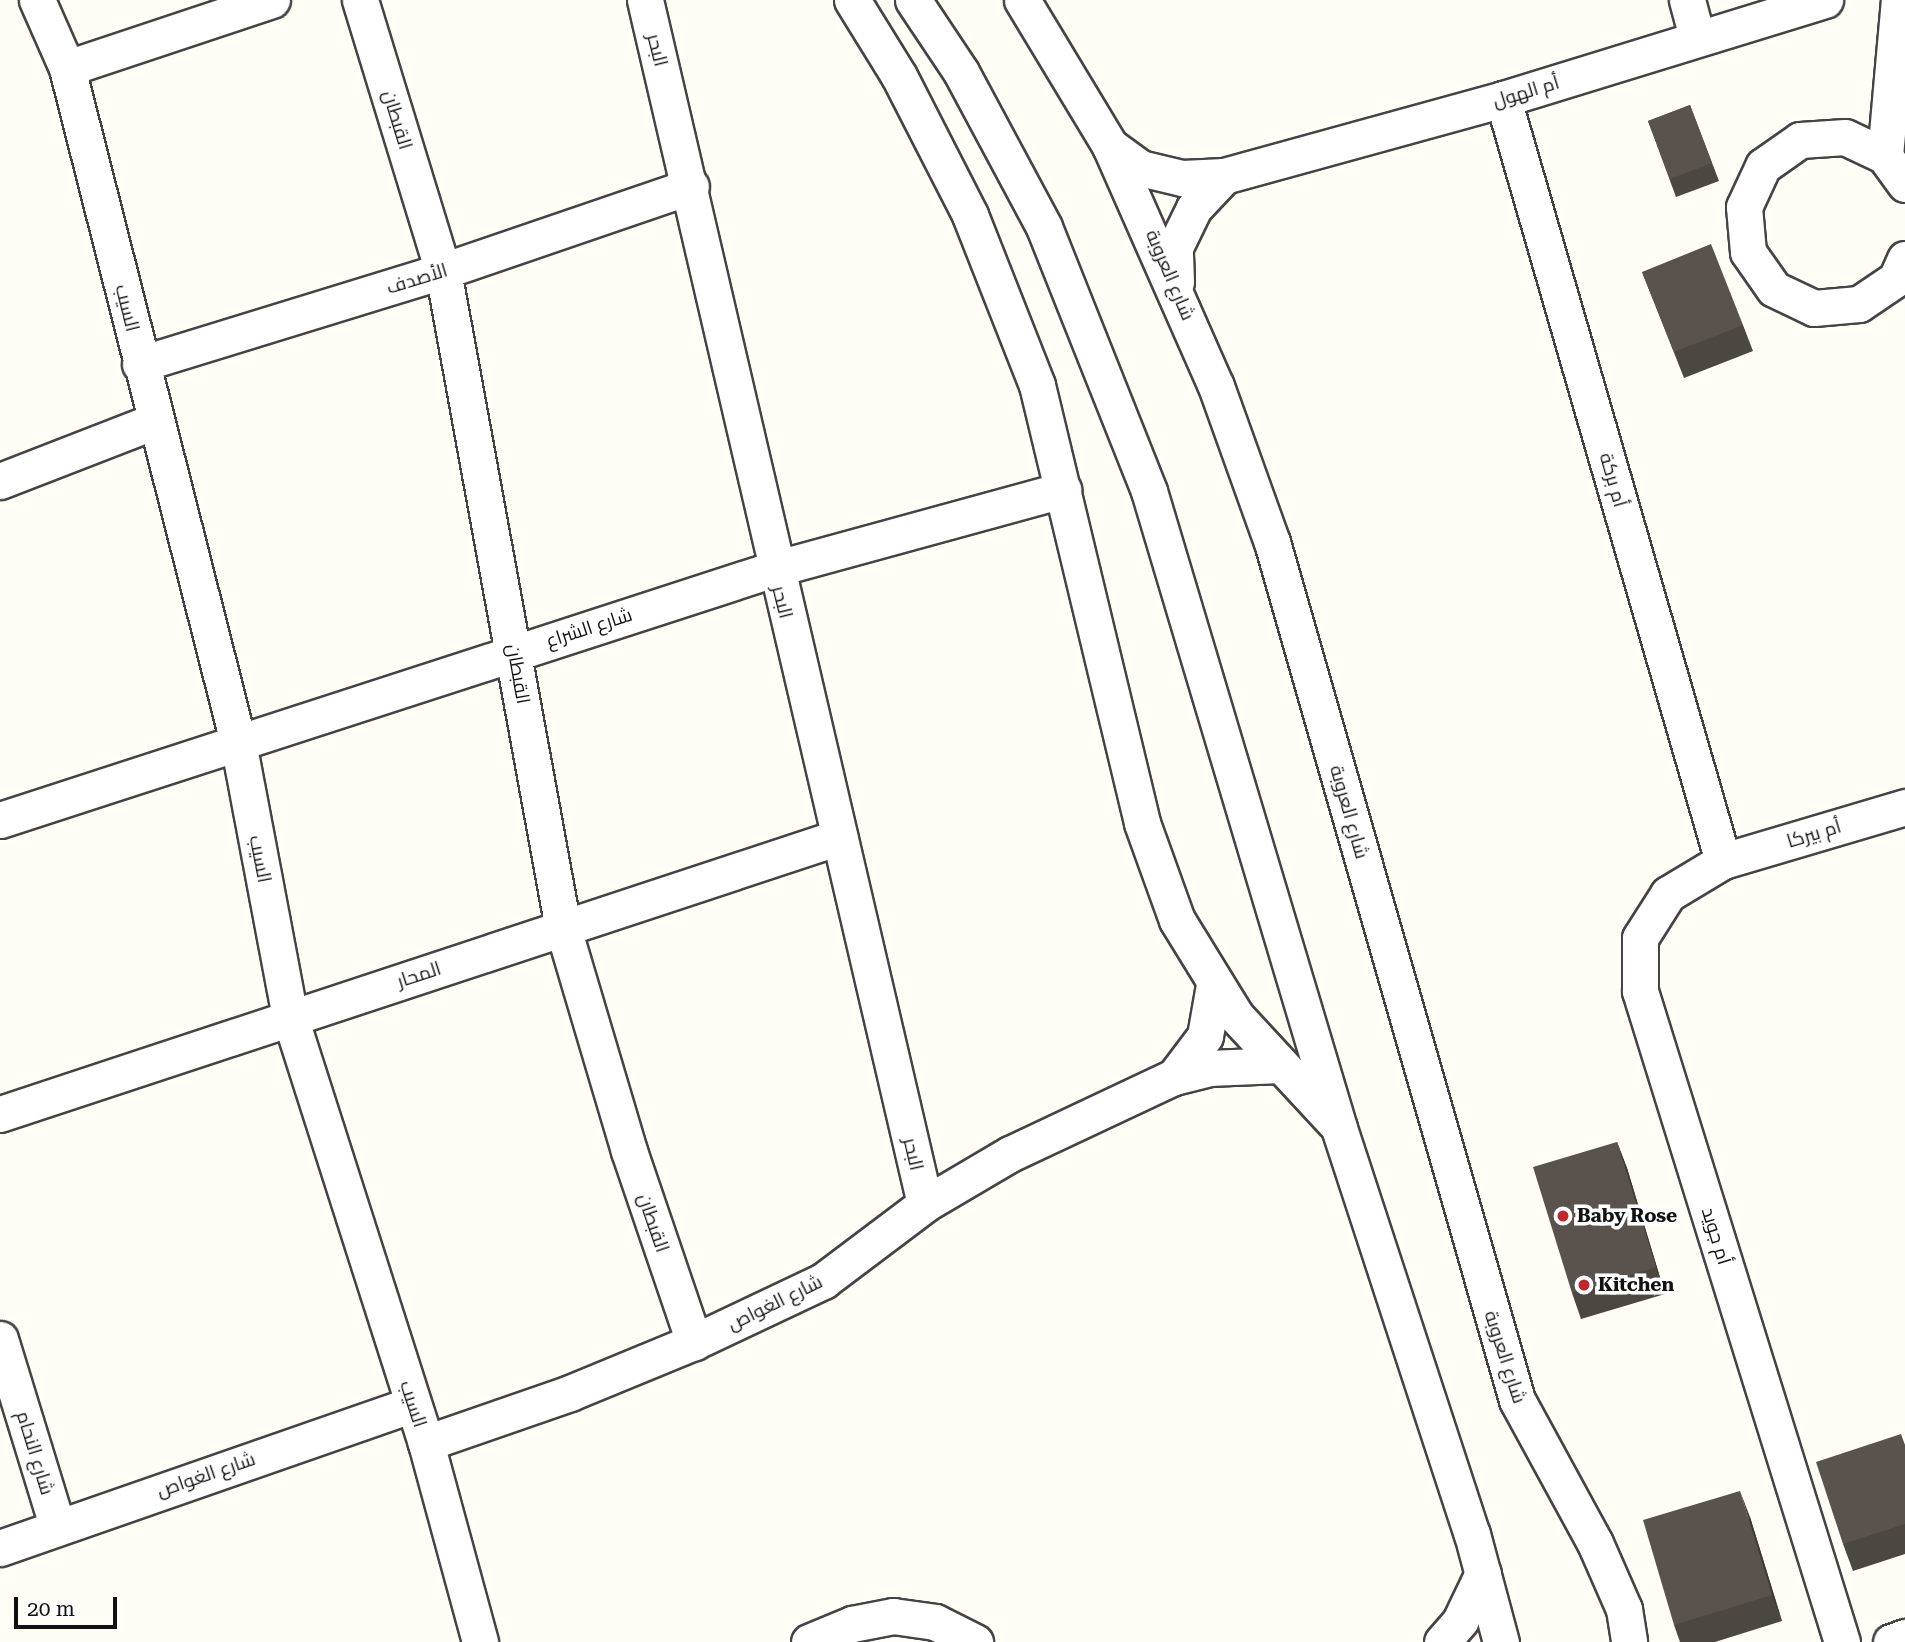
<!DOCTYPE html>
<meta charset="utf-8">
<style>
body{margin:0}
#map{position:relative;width:1905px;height:1642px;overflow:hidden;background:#fffdf5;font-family:"Roboto Serif",Cairo,serif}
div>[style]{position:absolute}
.roads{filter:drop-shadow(2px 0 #444) drop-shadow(-2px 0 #444) drop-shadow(0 2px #444) drop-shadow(0 -2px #444)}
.minor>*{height:35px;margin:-17.5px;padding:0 17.5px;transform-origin:17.5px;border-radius:17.5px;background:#fff}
.wall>*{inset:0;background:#4d4742}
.shaded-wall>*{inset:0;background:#3f3936}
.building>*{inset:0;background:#5a524d}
.dots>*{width:19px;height:19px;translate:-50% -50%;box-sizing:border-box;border:4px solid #fff;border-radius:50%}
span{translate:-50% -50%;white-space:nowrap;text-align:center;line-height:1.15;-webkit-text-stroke:7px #fff;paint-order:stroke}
.street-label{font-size:19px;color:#111}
.poi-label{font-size:19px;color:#111;font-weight:700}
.left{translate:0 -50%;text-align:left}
.scale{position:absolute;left:14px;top:1597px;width:103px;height:32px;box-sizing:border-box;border:4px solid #111;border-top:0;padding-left:9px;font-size:21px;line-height:24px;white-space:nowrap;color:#111;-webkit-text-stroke:5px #fff;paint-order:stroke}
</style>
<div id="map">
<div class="roads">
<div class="minor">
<div style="left:37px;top:0;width:74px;rotate:66.2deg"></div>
<div style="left:67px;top:68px;width:695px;rotate:75.76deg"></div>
<div style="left:238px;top:742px;width:280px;rotate:79.3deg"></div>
<div style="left:290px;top:1017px;width:447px;rotate:72.3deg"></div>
<div style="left:426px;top:1443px;width:206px;rotate:74.8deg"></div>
<div style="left:360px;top:0;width:283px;rotate:73deg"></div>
<div style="left:443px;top:271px;width:668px;rotate:79.65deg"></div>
<div style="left:563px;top:928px;width:233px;rotate:73.5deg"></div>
<div style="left:629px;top:1151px;width:202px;rotate:71.2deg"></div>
<div style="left:645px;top:0;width:1236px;rotate:76.91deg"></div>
<div style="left:852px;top:0;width:89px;rotate:58.3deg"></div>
<div style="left:899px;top:76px;width:156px;rotate:62.9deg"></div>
<div style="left:970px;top:215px;width:183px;rotate:68.5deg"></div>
<div style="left:1037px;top:385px;width:450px;rotate:76.5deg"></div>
<div style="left:1142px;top:823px;width:103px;rotate:70.2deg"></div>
<div style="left:1177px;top:920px;width:113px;rotate:58.4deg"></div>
<div style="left:1236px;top:1016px;width:144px;rotate:47.2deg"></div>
<div style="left:913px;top:0;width:87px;rotate:56.3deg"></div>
<div style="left:961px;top:72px;width:176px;rotate:61.8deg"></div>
<div style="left:1044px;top:227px;width:284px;rotate:68.3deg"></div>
<div style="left:1149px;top:491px;width:665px;rotate:73.39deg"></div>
<div style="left:1339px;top:1128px;width:427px;rotate:71.9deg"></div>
<div style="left:1472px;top:1534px;width:112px;rotate:75deg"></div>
<div style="left:1022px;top:0;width:170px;rotate:58.9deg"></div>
<div style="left:1110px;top:146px;width:262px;rotate:66.2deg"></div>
<div style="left:1216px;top:386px;width:166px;rotate:70.3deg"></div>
<div style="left:1272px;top:542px;width:892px;rotate:74.06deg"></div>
<div style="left:1517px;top:1400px;width:163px;rotate:61.4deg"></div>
<div style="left:1595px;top:1543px;width:72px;rotate:66.3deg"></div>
<div style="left:1624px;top:1609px;width:33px;rotate:81deg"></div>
<div style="left:1687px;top:0;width:39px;rotate:75deg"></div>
<div style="left:67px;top:68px;width:216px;rotate:-18.4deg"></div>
<div style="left:1503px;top:99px;width:793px;rotate:73.9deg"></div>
<div style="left:1110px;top:146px;width:37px;rotate:36deg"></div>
<div style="left:1140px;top:168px;width:43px;rotate:13.4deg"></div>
<div style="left:1182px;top:178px;width:42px;rotate:-2.7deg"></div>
<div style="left:1224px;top:176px;width:289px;rotate:-15.4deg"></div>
<div style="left:1503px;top:99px;width:337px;rotate:-17.1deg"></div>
<div style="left:1885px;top:156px;width:157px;rotate:-84.9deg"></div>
<div style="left:1905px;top:184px;width:34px;rotate:-126deg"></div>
<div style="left:1885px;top:156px;width:44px;rotate:-154.6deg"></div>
<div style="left:1845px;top:137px;width:45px;rotate:176.2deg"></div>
<div style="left:1800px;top:140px;width:45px;rotate:144.9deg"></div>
<div style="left:1763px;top:166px;width:45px;rotate:114.9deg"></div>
<div style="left:1744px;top:207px;width:45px;rotate:84.9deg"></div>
<div style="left:1748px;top:252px;width:45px;rotate:54.9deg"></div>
<div style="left:1774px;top:289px;width:44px;rotate:25.4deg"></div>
<div style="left:1814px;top:308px;width:45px;rotate:-5.1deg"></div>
<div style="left:1859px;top:304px;width:45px;rotate:-34deg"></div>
<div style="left:1896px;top:279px;width:22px;rotate:-66deg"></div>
<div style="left:1176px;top:282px;width:35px;rotate:-92deg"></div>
<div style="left:1175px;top:247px;width:43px;rotate:-64deg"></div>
<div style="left:1194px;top:208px;width:44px;rotate:-46.8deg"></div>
<div style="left:140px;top:364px;width:317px;rotate:-17.1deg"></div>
<div style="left:443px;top:271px;width:262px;rotate:-18.9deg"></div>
<div style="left:0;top:481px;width:166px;rotate:-21.2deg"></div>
<div style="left:0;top:820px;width:814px;rotate:-17.97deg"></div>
<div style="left:774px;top:569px;width:300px;rotate:-15.3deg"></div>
<div style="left:1174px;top:1077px;width:51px;rotate:-52.9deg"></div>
<div style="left:1205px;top:1036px;width:52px;rotate:-80deg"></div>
<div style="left:0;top:1114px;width:884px;rotate:-18.27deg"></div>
<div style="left:0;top:1339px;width:195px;rotate:73deg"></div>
<div style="left:426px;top:1443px;width:152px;rotate:-19.1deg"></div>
<div style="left:570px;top:1393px;width:134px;rotate:-22.4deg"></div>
<div style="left:694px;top:1342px;width:143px;rotate:-25.3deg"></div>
<div style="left:823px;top:1281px;width:128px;rotate:-37deg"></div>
<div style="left:925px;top:1204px;width:99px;rotate:-30.5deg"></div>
<div style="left:1010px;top:1154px;width:181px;rotate:-25.2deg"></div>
<div style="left:1174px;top:1077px;width:36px;rotate:-14deg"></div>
<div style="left:1209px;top:1068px;width:72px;rotate:-2.4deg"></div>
<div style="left:0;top:1548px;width:437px;rotate:-19.2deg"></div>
<div style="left:809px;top:1642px;width:47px;rotate:-22.7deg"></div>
<div style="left:852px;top:1624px;width:42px;rotate:-11deg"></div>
<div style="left:893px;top:1616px;width:42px;rotate:8.1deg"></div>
<div style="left:935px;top:1622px;width:45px;rotate:26.6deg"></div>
<div style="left:1442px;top:1642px;width:28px;rotate:-49deg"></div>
<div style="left:1460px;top:1621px;width:53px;rotate:-64.4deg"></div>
<div style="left:1842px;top:1642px;width:682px;rotate:-107.24deg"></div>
<div style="left:1640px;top:991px;width:53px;rotate:-90deg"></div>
<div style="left:1640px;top:938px;width:52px;rotate:-57.5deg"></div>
<div style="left:1668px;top:894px;width:64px;rotate:-31deg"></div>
<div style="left:1723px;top:861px;width:190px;rotate:-16.5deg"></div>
<div style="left:1891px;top:1642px;width:15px;rotate:-20deg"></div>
</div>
</div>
<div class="wall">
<div style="clip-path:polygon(1690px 105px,1719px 181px,1676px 197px,1648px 121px)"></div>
<div style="clip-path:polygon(1642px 272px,1743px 325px,1753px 351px,1684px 378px)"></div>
<div style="clip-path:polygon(1617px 1142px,1627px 1168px,1665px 1294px,1581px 1319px,1572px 1293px)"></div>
<div style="clip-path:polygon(1905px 1444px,1905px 1554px,1853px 1571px,1843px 1544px)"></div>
<div style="clip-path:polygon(1750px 1517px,1782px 1621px,1715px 1642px,1680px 1642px,1674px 1625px)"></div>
</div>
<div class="shaded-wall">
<div style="clip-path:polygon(1617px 1142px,1627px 1168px,1665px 1294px,1656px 1267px)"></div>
<div style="clip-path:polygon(1740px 1491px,1750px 1517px,1782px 1621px,1772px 1595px)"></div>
</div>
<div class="building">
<div style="clip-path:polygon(1690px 105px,1712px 163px,1670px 179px,1648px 121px)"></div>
<div style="clip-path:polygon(1711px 244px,1743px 325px,1674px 352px,1642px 272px)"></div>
<div style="clip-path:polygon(1617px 1142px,1656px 1267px,1572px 1293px,1533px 1167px)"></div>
<div style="clip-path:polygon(1901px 1434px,1905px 1445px,1905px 1524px,1843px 1544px,1816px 1462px)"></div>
<div style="clip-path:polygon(1740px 1491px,1772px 1595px,1674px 1625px,1643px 1520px)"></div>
</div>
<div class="dots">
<div style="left:1563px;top:1216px;background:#c4262e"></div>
<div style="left:1584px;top:1285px;background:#c4262e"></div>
</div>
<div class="street-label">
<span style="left:657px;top:50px;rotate:76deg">البحر</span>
<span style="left:1526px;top:92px;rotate:-17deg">أم الهول</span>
<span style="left:397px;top:120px;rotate:73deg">القبطان</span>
<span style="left:1170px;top:275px;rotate:67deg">شارع العروبة</span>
<span style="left:417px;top:279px;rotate:-17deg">الأصدف</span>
<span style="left:127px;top:308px;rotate:76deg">السيب</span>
<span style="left:1613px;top:480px;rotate:74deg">أم بركة</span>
<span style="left:782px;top:602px;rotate:76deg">البحر</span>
<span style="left:589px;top:628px;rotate:-18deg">شارع الشراع</span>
<span style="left:518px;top:674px;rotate:80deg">القبطان</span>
<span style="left:1349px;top:812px;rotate:74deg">شارع العروبة</span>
<span style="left:1814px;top:834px;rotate:-17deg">أم بيركا</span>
<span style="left:260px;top:859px;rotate:79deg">السيب</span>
<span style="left:419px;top:975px;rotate:-18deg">المحار</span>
<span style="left:913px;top:1154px;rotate:77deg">البحر</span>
<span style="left:653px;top:1223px;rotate:71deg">القبطان</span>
<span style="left:1716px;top:1236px;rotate:73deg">أم جويد</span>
<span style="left:775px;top:1303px;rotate:-26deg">شارع الغواص</span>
<span style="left:1505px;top:1357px;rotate:72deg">شارع العروبة</span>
<span style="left:413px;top:1404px;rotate:72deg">السيب</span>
<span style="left:35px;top:1453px;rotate:73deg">شارع النحام</span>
<span style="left:206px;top:1475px;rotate:-19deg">شارع الغواص</span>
</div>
<div class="poi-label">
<span class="left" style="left:1577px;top:1216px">Baby Rose</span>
<span class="left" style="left:1598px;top:1285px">Kitchen</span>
</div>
<div class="scale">20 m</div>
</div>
